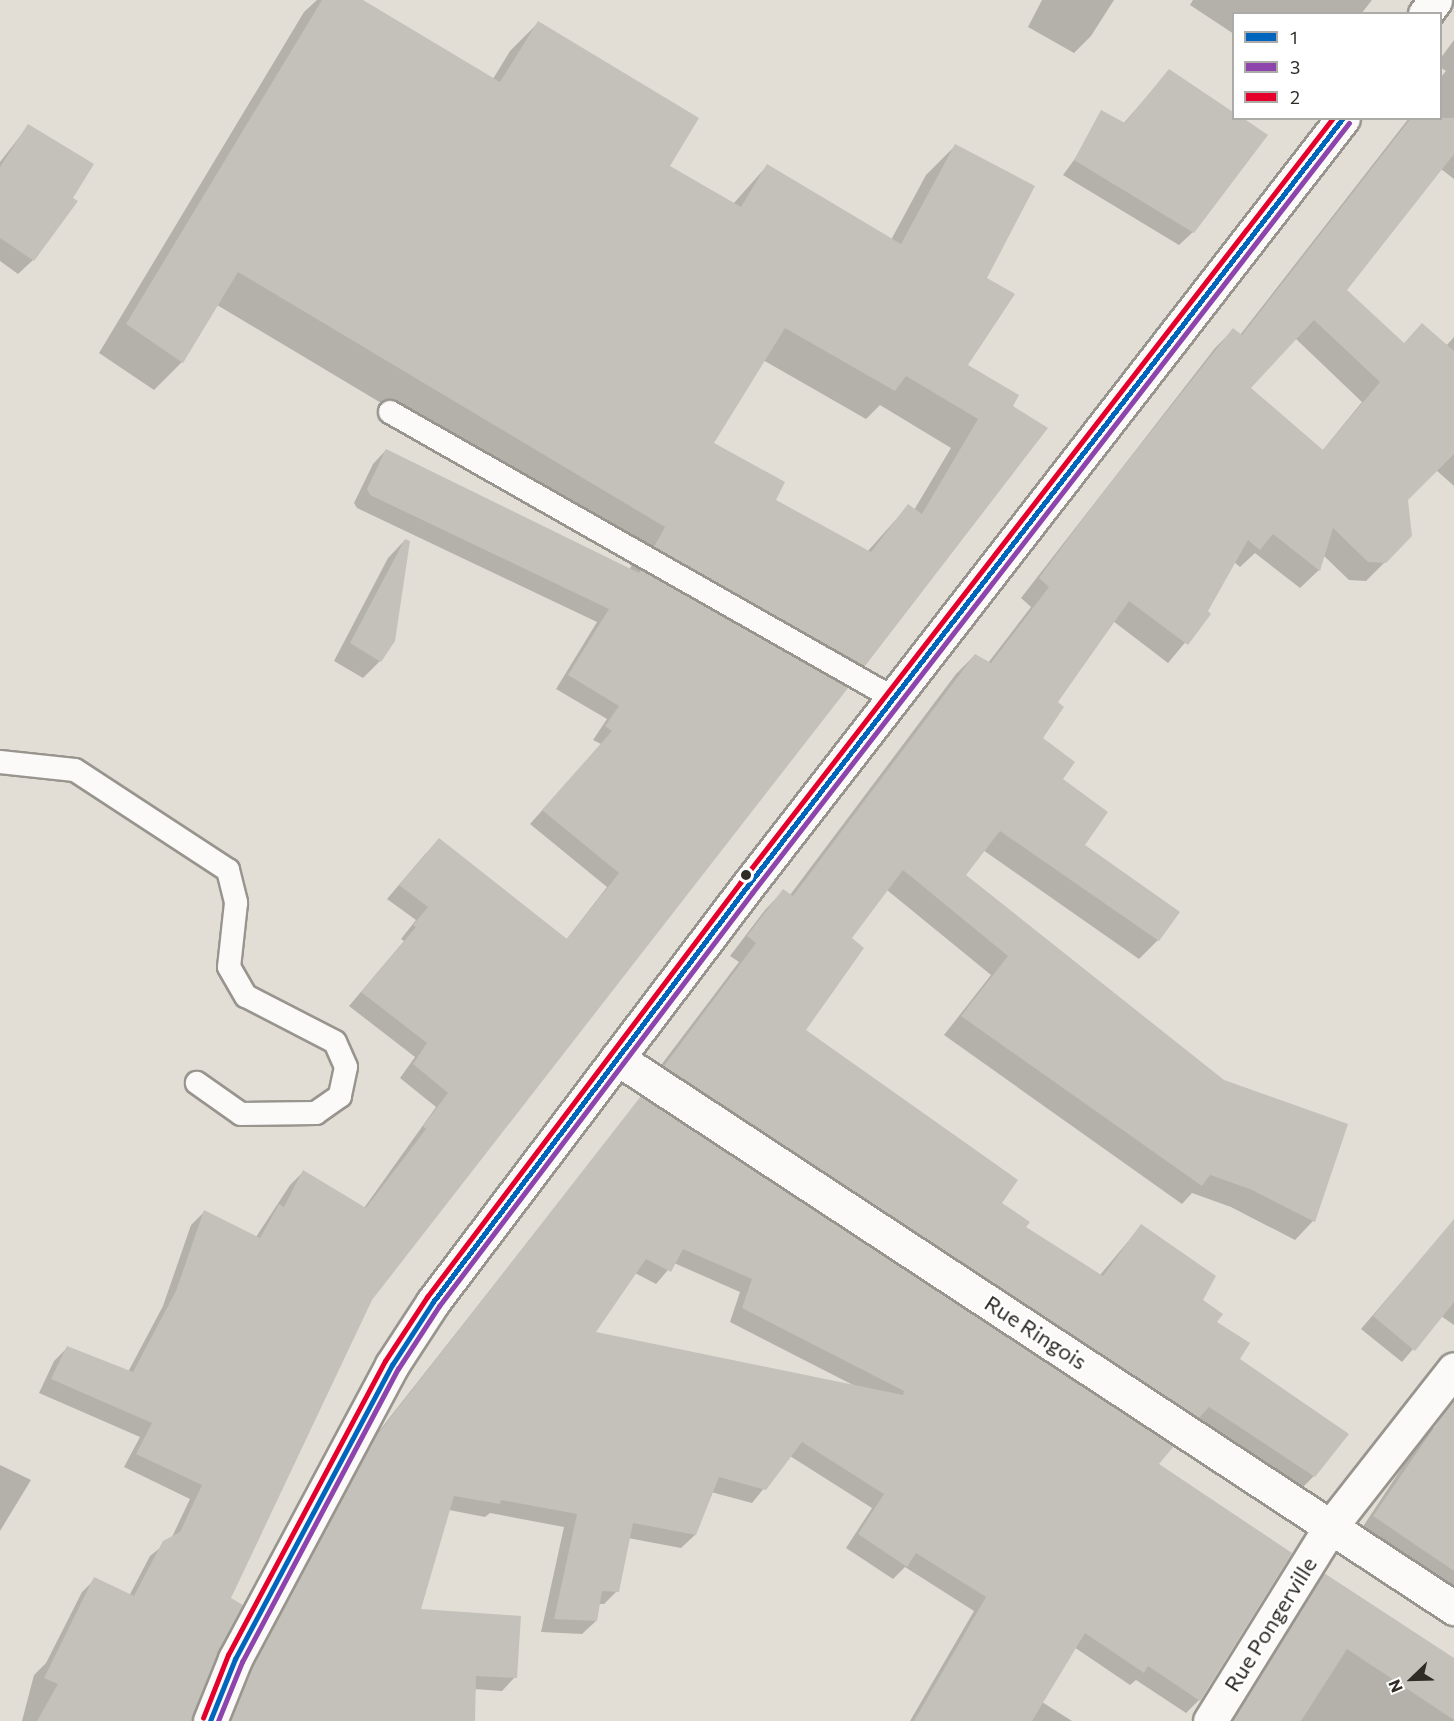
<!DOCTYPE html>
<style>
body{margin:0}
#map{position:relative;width:1454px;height:1721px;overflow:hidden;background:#e2ded5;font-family:Commissioner,sans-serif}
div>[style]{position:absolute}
.shadow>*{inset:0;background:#0003}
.building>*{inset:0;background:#c4c1ba}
.roads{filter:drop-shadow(2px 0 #98958e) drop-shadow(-2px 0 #98958e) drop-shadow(0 2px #98958e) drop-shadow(0 -2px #98958e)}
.lane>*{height:22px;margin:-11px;padding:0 11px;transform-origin:11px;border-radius:11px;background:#fbfaf9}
.street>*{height:33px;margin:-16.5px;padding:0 16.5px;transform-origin:16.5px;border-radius:16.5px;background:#fbfaf9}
.secondary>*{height:33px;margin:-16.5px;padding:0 16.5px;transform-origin:16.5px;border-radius:16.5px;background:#fbfaf9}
.bus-1>*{height:4.5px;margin:-2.25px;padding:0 2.25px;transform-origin:2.25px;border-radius:2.25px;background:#0065bd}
.bus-2>*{height:4.5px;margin:-2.25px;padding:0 2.25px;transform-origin:2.25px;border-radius:2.25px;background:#8e44ad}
.bus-3>*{height:4.5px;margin:-2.25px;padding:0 2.25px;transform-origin:2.25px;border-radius:2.25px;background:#e4002b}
.dots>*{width:16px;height:16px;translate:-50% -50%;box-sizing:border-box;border:3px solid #fff;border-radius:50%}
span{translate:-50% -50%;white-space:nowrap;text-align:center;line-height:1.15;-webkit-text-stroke:4.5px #fff;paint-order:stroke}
.street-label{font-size:22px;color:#2f2c26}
.legend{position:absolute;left:1232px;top:12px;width:210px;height:108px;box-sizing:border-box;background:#fff;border:2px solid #acaba8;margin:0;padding:8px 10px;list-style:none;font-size:18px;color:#2f2c26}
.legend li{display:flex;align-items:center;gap:12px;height:30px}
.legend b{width:30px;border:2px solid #acaba8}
.north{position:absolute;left:1382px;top:1649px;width:60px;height:60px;-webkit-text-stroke:4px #fff;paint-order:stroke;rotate:247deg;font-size:16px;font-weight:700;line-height:24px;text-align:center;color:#2f2c26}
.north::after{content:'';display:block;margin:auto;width:21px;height:27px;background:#2f2c26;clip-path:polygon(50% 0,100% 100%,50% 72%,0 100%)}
</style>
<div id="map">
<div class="shadow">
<div style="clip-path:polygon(evenodd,317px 0,360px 0,493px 79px,510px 51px,539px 22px,668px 166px,733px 204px,767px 166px,891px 240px,926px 175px,955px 146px,985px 279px,965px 366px,1017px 396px,865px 663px,842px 686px,371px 1299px,229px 1598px,241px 1606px,200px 1692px,169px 1721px,22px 1721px,34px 1675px,46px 1663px,82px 1592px,95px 1579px,129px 1596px,150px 1556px,171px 1539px,190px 1499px,124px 1467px,140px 1437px,39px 1393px,54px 1361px,67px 1348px,128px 1372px,163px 1306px,191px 1225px,204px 1212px,256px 1237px,290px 1185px,303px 1172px,364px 1208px,436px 1107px,400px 1078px,415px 1057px,349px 1006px,404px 941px,401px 939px,416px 920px,387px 899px,426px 853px,566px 940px,607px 887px,530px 824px,601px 744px,593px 740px,607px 719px,556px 689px,597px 622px,357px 508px,354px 503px,373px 464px,386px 450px,629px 570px,637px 556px,217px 305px,182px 362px,154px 390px,99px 353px,304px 12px,317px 0,763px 360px,866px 419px,880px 405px,951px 448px,914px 510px,908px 506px,867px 552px,774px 501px,712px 444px,763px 360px)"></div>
<div style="clip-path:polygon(1042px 0,1114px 0,1091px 36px,1074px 53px,1028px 27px)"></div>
<div style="clip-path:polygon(1193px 0,1372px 0,1361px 14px,1234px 14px,1234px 34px,1190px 5px)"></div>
<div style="clip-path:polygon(evenodd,1454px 40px,1454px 179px,1441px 169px,1345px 290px,1403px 344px,1446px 346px,1454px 337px,1454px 486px,1436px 470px,1407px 499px,1411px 536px,1366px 581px,1349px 580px,1323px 555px,1319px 570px,1300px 588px,1255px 553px,1240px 567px,1234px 562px,1206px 611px,1209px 614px,1168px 663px,1113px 621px,1056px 703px,1041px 738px,1061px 779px,1083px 845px,1158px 940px,1139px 959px,983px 850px,964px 876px,1223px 1082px,1346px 1124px,1313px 1221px,1295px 1240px,1231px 1207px,1192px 1193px,1182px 1204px,944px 1035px,991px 975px,887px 890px,850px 939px,803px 1031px,1024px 1228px,1100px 1275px,1141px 1226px,1201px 1301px,1314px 1476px,1295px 1495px,646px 1085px,739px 962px,730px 956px,765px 910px,783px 891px,790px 895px,956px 674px,975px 655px,988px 663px,1031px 607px,1021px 598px,1215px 348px,1233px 330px,1240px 335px,1409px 118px,1440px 118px,1440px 78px,1446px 71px,1440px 67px,1440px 59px,1454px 40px,1295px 338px,1362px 402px,1322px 451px,1249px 388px,1295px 338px)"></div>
<div style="clip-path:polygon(1169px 71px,1234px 114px,1193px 232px,1179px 245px,1063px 175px,1096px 130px,1123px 124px)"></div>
<div style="clip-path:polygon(28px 126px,33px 260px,18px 274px,0 261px,0 162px)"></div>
<div style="clip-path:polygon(405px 540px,380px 661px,363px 678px,334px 661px,388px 558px)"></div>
<div style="clip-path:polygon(evenodd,641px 1098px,1156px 1464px,1199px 1700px,1186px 1713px,1136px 1680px,1130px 1685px,1074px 1647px,1042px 1702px,1072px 1721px,910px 1721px,974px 1611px,905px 1567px,893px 1579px,846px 1548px,872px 1508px,790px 1456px,752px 1503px,711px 1492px,695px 1535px,681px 1548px,628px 1538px,617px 1591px,604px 1604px,598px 1604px,596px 1621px,582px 1634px,541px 1632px,564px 1527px,490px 1513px,485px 1517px,449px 1510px,419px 1611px,515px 1677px,502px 1691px,474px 1689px,473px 1721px,224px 1721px,239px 1682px,361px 1454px,641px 1098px,674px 1263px,740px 1292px,730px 1322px,855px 1386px,594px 1333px,635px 1273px,656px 1284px,674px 1263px)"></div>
<div style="clip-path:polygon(1454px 1245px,1454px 1325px,1441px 1316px,1402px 1362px,1361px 1329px,1426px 1253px)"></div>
<div style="clip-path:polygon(1433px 1428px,1454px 1443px,1454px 1594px,1360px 1531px,1419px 1442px)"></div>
<div style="clip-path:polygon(0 1465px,31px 1480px,0 1531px)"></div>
<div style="clip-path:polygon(1324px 1575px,1454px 1660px,1454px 1721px,1228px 1721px,1311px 1588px)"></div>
</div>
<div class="building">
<div style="clip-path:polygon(evenodd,322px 0,363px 0,500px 82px,538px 21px,699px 118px,670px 166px,741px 207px,767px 164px,901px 244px,955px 144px,1035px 186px,987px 278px,1015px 294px,968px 365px,1019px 395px,1013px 406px,1048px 428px,865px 666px,654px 547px,665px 527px,238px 272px,183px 363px,126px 324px,322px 0,785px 328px,895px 391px,906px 376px,978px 419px,922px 514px,908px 504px,871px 552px,776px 500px,785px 482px,714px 443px,785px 328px)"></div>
<div style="clip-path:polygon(1169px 69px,1233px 112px,1233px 118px,1243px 118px,1268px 135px,1194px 233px,1074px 160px,1101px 110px,1125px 123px)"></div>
<div style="clip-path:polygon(evenodd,1411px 118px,1454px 118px,1454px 154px,1347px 290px,1404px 343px,1422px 323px,1454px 351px,1454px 454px,1408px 500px,1412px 536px,1386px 563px,1368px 562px,1333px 528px,1320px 571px,1273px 534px,1260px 550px,1248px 540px,1208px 611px,1211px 614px,1188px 645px,1129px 601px,1058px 702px,1064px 707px,1043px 738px,1075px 762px,1063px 779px,1108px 812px,1085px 845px,1180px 912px,1159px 941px,1000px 831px,966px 875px,1224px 1080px,1348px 1124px,1315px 1222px,1250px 1189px,1210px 1175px,1202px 1186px,961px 1016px,1008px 956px,903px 870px,852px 938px,864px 948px,806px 1030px,1018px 1180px,1002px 1203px,1030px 1222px,1026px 1227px,1103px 1276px,1141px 1224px,1216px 1276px,1203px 1300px,1223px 1314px,1217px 1322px,1250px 1343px,1240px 1359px,1349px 1434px,1315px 1477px,1209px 1407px,1199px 1418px,664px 1066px,756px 943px,747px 936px,783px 889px,793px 896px,975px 654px,991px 663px,1049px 587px,1039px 578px,1100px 496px,1233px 328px,1242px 335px,1411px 118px,1314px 320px,1380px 382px,1323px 450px,1251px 388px,1314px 320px)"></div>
<div style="clip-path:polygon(28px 124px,94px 164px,73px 198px,78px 201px,34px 261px,0 238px,0 167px)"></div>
<div style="clip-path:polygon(386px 449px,639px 573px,641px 570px,848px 688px,372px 1300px,231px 1598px,243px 1605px,218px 1652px,192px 1721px,37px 1721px,58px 1684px,44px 1678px,94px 1577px,134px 1596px,163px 1541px,180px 1532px,202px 1485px,136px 1454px,152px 1423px,51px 1379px,67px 1346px,133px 1372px,176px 1291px,204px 1210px,260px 1238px,279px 1204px,284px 1207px,303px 1170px,366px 1208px,426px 1129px,423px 1126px,448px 1093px,413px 1064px,427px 1043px,361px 992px,416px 927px,413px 925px,428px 907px,399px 885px,439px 838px,567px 939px,619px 873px,542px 810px,612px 731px,605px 726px,619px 706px,568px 675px,609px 609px,370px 495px,367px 489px)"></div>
<div style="clip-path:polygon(405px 539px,410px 541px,395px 641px,381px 662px,350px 643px)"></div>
<div style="clip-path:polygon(evenodd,641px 1096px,1174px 1446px,1159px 1464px,1292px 1553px,1200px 1701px,1148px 1666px,1144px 1673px,1085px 1633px,1032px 1721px,914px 1721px,986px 1597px,916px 1553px,907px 1567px,858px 1534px,884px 1494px,802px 1442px,766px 1490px,719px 1477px,696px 1535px,633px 1523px,619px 1592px,602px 1591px,597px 1621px,554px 1619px,577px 1514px,501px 1500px,500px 1504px,454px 1496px,421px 1609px,521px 1616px,517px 1678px,476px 1676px,475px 1721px,230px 1721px,252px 1667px,374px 1439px,641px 1096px,683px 1249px,752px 1279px,742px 1308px,904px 1391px,903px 1395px,596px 1332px,646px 1259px,671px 1272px,683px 1249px)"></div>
<div style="clip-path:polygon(1454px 1219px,1454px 1302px,1415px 1351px,1373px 1316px)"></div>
<div style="clip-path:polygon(1454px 1399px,1454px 1571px,1373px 1516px)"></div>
<div style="clip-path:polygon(1324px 1573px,1454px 1658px,1454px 1720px,1347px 1649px,1301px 1721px,1232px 1721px)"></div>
</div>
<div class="roads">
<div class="lane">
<div style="left:390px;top:412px;width:579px;rotate:29.62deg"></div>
<div style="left:0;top:762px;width:75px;rotate:6.1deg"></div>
<div style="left:75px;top:770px;width:183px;rotate:33.2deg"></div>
<div style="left:228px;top:870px;width:34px;rotate:76deg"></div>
<div style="left:236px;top:903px;width:64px;rotate:96.2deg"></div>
<div style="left:229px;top:967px;width:34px;rotate:60deg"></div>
<div style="left:246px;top:996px;width:100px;rotate:27.3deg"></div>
<div style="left:335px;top:1042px;width:27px;rotate:66deg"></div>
<div style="left:346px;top:1067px;width:30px;rotate:102deg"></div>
<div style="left:340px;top:1096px;width:29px;rotate:145deg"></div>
<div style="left:316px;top:1113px;width:75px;rotate:179.2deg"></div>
<div style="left:241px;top:1114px;width:54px;rotate:-144.8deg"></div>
</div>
<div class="street">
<div style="left:617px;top:1058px;width:1002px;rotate:33.31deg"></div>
<div style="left:1210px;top:1721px;width:229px;rotate:-58.2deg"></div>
<div style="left:1331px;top:1526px;width:199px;rotate:-51.9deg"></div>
</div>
<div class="secondary">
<div style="left:1425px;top:14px;width:17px;rotate:-54deg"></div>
<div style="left:210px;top:1721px;width:67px;rotate:-68deg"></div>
<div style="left:235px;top:1659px;width:333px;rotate:-61.9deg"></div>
<div style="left:392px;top:1365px;width:75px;rotate:-56.9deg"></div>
<div style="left:433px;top:1302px;width:519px;rotate:-52.91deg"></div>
<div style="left:746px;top:888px;width:974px;rotate:-52.21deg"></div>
</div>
</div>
<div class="bus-1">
<div style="left:210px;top:1721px;width:67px;rotate:-68deg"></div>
<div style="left:235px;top:1659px;width:333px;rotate:-61.9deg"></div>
<div style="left:392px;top:1365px;width:75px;rotate:-56.9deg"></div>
<div style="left:433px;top:1302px;width:519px;rotate:-52.91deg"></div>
<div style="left:746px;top:888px;width:974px;rotate:-52.21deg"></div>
</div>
<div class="bus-2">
<div style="left:218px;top:1721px;width:64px;rotate:-67.9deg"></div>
<div style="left:242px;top:1662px;width:332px;rotate:-62deg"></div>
<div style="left:398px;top:1369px;width:75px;rotate:-56.9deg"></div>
<div style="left:439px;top:1306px;width:518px;rotate:-52.84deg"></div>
<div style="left:752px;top:893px;width:974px;rotate:-52.21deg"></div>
</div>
<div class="bus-3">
<div style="left:203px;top:1718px;width:68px;rotate:-68.4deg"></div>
<div style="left:228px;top:1655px;width:333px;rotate:-61.9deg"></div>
<div style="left:385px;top:1361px;width:77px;rotate:-56.7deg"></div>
<div style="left:427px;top:1297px;width:519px;rotate:-52.91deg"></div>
<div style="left:740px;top:883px;width:968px;rotate:-52.22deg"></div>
</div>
<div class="dots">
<div style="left:746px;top:875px;background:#2f2c26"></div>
</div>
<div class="street-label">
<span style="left:1036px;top:1332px;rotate:33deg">Rue Ringois</span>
<span style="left:1270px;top:1624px;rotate:-58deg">Rue Pongerville</span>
</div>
<ul class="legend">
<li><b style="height:8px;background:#0065bd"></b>1</li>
<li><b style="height:8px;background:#8e44ad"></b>3</li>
<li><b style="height:8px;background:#e4002b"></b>2</li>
</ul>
<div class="north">N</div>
</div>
